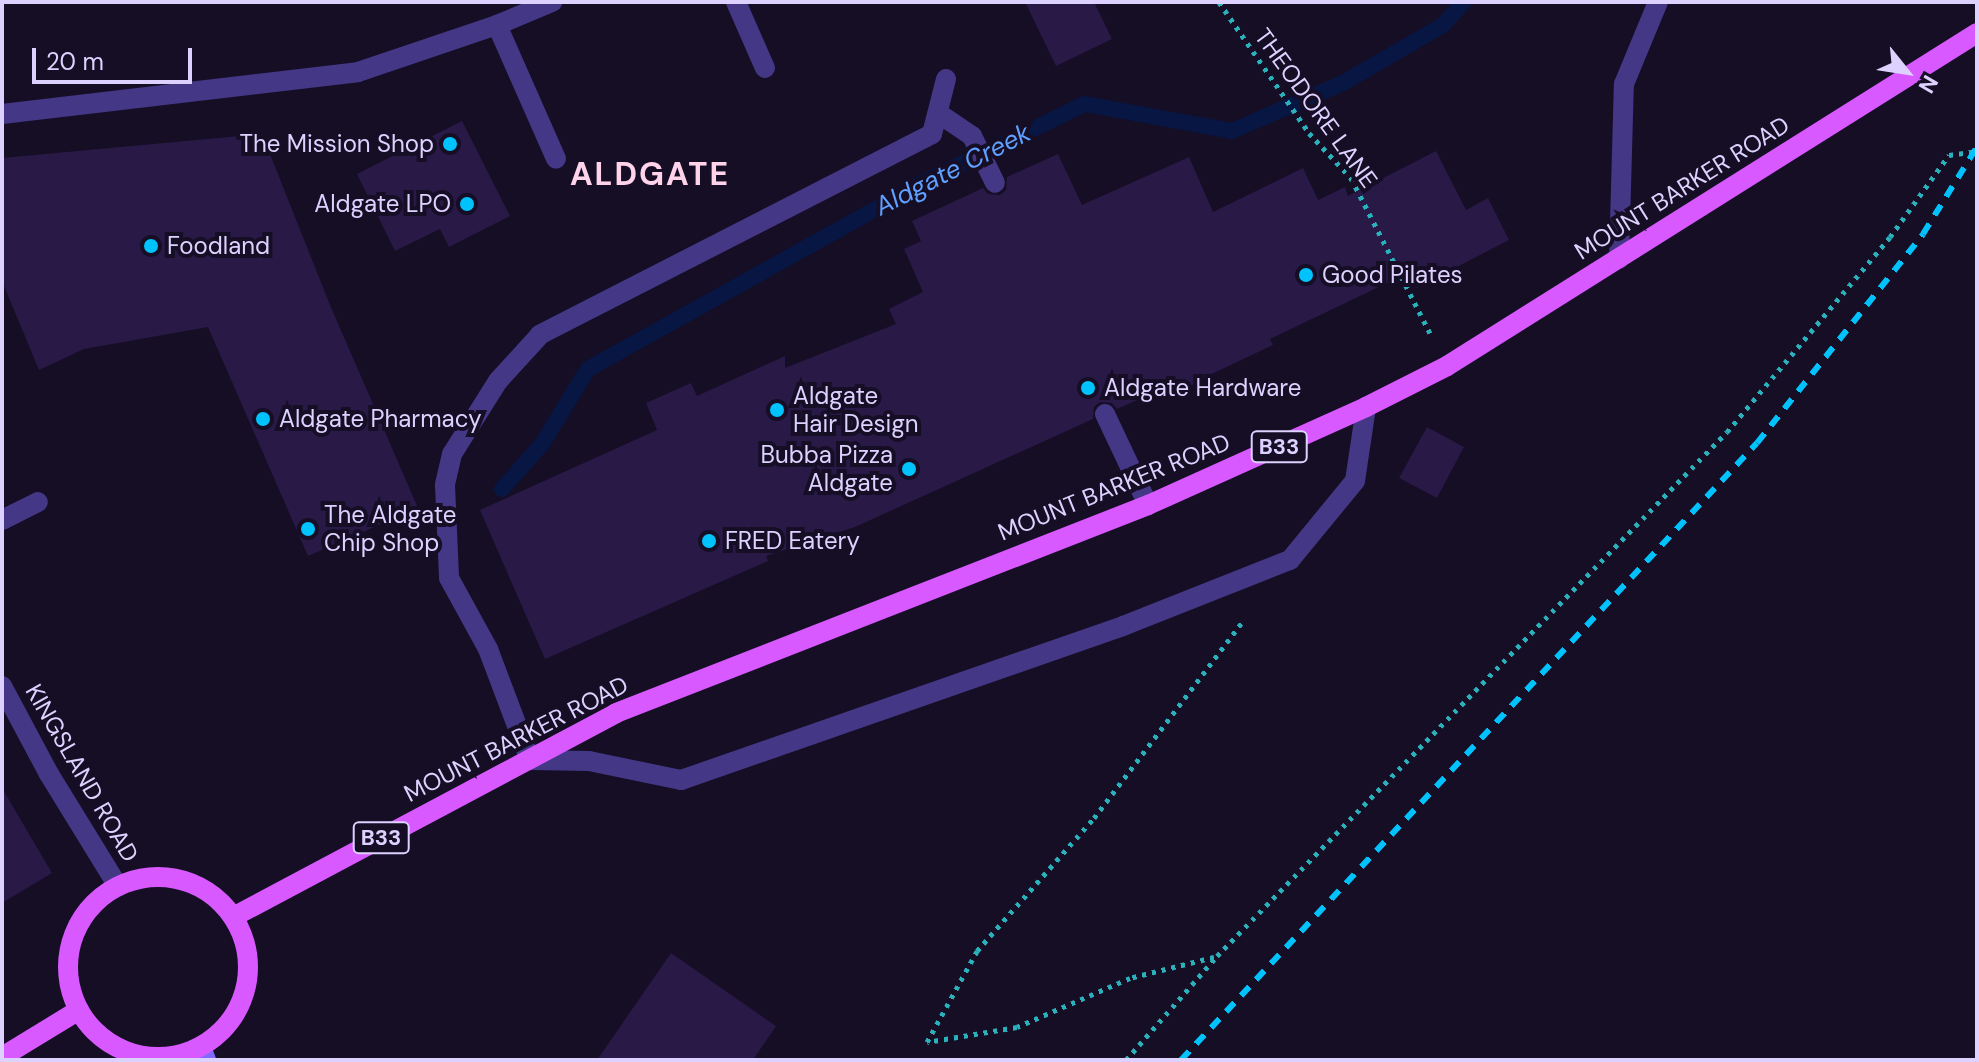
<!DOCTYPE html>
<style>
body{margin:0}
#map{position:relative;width:1979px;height:1062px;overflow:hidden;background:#150e25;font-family:"DM Sans",sans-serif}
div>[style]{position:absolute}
.stream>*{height:16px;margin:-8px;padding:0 8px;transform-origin:8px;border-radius:8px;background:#081644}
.building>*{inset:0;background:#281947}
.path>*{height:5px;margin-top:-2.5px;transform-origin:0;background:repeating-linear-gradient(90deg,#2ab1bb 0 4px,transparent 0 10px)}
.service>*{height:20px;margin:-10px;padding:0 10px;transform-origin:10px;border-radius:10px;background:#443786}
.minor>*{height:20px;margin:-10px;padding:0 10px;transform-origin:10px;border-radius:10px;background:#443786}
.secondary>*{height:20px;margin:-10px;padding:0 10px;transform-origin:10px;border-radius:10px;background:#8069ff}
.primary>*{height:20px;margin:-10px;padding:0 10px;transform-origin:10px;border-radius:10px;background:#d759ff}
.primary>.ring{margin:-10px;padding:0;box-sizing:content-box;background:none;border:20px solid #d759ff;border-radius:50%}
.rail>*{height:6px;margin-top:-3px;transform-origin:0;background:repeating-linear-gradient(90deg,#00c2fd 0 12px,transparent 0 22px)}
.dots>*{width:22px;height:22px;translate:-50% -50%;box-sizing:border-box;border:4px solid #150e25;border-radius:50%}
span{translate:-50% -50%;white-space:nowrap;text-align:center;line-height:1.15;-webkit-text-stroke:8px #150e25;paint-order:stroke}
.shield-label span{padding:2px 6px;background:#150e25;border:2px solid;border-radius:6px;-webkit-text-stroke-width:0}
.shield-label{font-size:22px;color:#ddd2ff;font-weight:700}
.street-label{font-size:24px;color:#ddd2ff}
.poi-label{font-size:24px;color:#ddd2ff}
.right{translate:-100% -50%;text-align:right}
.left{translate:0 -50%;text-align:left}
.water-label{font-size:26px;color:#60a0ff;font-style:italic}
.district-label{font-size:32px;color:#ffd4ea;font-weight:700;letter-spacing:2px}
.frame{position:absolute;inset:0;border:4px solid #ddd2ff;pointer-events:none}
.north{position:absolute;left:1867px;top:32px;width:80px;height:80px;-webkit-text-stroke:6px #150e25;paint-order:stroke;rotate:120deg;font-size:22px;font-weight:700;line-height:32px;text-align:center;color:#ddd2ff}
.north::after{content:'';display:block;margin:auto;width:28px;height:36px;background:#ddd2ff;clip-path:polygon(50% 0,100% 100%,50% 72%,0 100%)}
.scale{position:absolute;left:32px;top:48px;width:160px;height:36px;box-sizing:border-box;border:4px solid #ddd2ff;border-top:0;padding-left:10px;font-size:24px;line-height:28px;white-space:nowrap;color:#ddd2ff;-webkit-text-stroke:6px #150e25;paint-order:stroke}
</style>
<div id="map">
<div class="stream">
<div style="left:502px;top:489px;width:60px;rotate:-48.4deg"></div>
<div style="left:542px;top:444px;width:88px;rotate:-58.5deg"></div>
<div style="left:588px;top:369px;width:380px;rotate:-29.1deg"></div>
<div style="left:920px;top:184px;width:183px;rotate:-25.9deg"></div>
<div style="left:1085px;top:104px;width:149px;rotate:10.4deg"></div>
<div style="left:1232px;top:131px;width:121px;rotate:-23.4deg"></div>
<div style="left:1343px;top:83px;width:116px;rotate:-30.1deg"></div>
<div style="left:1443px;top:25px;width:31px;rotate:-48deg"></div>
</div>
<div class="building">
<div style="clip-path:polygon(1025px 2px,1094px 2px,1112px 39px,1056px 66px)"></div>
<div style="clip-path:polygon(462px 121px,510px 216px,449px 247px,440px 229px,395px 251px,357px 174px)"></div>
<div style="clip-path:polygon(262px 134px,330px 305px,418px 508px,308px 556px,208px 327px,84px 349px,39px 370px,2px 281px,2px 158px)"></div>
<div style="clip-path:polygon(1436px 151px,1466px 210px,1488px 198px,1509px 240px,1416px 288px,1408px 273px,1270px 339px,1273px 345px,1201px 379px,1202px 381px,1156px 400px,1153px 393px,1117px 409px,1112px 403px,1100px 402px,1094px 407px,1093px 419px,855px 527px,766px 556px,768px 561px,545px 659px,480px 510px,657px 430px,646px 403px,691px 383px,697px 396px,785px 356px,785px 368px,896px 324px,889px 309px,923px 292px,904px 249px,921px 241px,912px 221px,983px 188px,988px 194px,1000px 195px,1006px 190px,1007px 177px,1058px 154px,1082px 205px,1189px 157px,1213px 212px,1303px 168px,1318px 200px,1345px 187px,1348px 196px)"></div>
<div style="clip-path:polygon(1427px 427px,1464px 447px,1437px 498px,1399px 478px)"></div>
<div style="clip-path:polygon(2px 788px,52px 873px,2px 903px)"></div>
<div style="clip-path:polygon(671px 953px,776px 1026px,753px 1060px,597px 1060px)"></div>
</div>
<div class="path">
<div style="left:1219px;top:2px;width:159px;rotate:55.5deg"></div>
<div style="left:1309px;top:133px;width:62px;rotate:47deg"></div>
<div style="left:1351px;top:178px;width:174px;rotate:63deg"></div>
<div style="left:1214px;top:957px;width:87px;rotate:166deg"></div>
<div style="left:1130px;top:978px;width:123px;rotate:156.6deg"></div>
<div style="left:1017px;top:1027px;width:91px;rotate:170.5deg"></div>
<div style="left:927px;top:1042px;width:104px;rotate:-61.2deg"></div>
<div style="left:977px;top:951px;width:177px;rotate:-48.7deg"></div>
<div style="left:1094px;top:818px;width:247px;rotate:-52.9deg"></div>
<div style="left:1126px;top:1060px;width:138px;rotate:-48.8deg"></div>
<div style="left:1217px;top:956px;width:731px;rotate:-45.78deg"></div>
<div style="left:1727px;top:432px;width:254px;rotate:-50.1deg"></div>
<div style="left:1890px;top:237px;width:101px;rotate:-54.3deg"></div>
<div style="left:1949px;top:155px;width:28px;rotate:-8deg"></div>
</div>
<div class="service">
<div style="left:736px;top:2px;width:72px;rotate:66.3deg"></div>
<div style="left:497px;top:25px;width:146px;rotate:66.2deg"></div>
<div style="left:946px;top:79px;width:57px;rotate:104.3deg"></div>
<div style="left:932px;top:134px;width:441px;rotate:152.9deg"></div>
<div style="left:540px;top:335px;width:62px;rotate:132.4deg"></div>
<div style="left:498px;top:381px;width:86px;rotate:122.2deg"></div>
<div style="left:452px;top:454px;width:32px;rotate:103deg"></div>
<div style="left:445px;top:485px;width:93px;rotate:87.5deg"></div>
<div style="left:449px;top:578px;width:81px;rotate:61.2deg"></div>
<div style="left:488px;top:649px;width:119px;rotate:69.3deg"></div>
<div style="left:530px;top:760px;width:59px;rotate:1deg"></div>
<div style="left:589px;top:761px;width:94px;rotate:11.7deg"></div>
<div style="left:681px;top:780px;width:468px;rotate:-19.2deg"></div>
<div style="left:1123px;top:626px;width:180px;rotate:-21.6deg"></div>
<div style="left:1290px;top:560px;width:102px;rotate:-50.6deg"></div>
<div style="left:1355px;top:481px;width:75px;rotate:-81.5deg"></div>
<div style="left:938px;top:113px;width:41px;rotate:34.1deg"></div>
<div style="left:972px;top:136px;width:52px;rotate:63.9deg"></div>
<div style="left:1105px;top:414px;width:101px;rotate:64.7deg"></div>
<div style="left:2px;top:520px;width:40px;rotate:-26.6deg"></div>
</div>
<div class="minor">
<div style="left:2px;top:114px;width:358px;rotate:-6.7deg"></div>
<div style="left:358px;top:72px;width:147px;rotate:-18.7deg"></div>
<div style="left:497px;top:25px;width:60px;rotate:-22.7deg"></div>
<div style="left:1619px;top:259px;width:175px;rotate:-88.4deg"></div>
<div style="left:1624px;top:84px;width:89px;rotate:-67.5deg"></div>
<div style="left:2px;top:686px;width:100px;rotate:61.9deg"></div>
<div style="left:49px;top:774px;width:132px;rotate:58.4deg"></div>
</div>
<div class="secondary">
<div style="left:201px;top:1047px;width:14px;rotate:69deg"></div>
</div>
<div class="primary">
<div class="ring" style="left:68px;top:877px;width:160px;height:160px"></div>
<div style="left:233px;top:917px;width:434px;rotate:-28deg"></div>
<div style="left:616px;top:713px;width:571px;rotate:-21.35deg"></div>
<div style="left:1148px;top:505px;width:239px;rotate:-24.2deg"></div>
<div style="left:1366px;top:407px;width:91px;rotate:-26.8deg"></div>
<div style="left:1447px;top:366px;width:626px;rotate:-32.14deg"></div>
<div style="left:2px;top:1057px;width:90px;rotate:-31.4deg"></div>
</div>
<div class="rail">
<div style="left:1181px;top:1060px;width:844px;rotate:-46.97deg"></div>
<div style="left:1757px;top:443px;width:267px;rotate:-51.5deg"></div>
<div style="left:1923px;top:234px;width:102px;rotate:-58.2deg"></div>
</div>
<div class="dots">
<div style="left:450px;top:144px;background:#00c2fd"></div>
<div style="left:467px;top:204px;background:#00c2fd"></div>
<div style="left:151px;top:246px;background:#00c2fd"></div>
<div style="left:1306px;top:275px;background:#00c2fd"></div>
<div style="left:1088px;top:388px;background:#00c2fd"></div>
<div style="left:777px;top:410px;background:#00c2fd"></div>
<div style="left:263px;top:419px;background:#00c2fd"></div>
<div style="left:909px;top:469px;background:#00c2fd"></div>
<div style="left:308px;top:529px;background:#00c2fd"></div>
<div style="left:709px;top:541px;background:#00c2fd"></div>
</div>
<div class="shield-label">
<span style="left:1279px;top:447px">B33</span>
<span style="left:381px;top:838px">B33</span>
</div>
<div class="street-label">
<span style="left:1316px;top:108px;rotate:54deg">THEODORE LANE</span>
<span style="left:1682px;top:188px;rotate:-32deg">MOUNT BARKER ROAD</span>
<span style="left:1114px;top:487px;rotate:-22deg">MOUNT BARKER ROAD</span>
<span style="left:516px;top:739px;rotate:-27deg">MOUNT BARKER ROAD</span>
<span style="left:82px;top:773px;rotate:60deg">KINGSLAND ROAD</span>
</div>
<div class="poi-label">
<span class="right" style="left:434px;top:144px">The Mission Shop</span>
<span class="right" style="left:451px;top:204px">Aldgate LPO</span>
<span class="left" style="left:167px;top:246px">Foodland</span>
<span class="left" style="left:1322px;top:275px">Good Pilates</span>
<span class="left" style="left:1104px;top:388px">Aldgate Hardware</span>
<span class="left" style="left:793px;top:410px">Aldgate<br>Hair Design</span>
<span class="left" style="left:279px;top:419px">Aldgate Pharmacy</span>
<span class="right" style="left:893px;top:469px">Bubba Pizza<br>Aldgate</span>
<span class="left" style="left:324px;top:529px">The Aldgate<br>Chip Shop</span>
<span class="left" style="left:725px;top:541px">FRED Eatery</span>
</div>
<div class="water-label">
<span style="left:953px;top:170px;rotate:-27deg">Aldgate Creek</span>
</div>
<div class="district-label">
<span style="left:650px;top:174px">ALDGATE</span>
</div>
<div class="frame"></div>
<div class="north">N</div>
<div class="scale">20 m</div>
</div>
